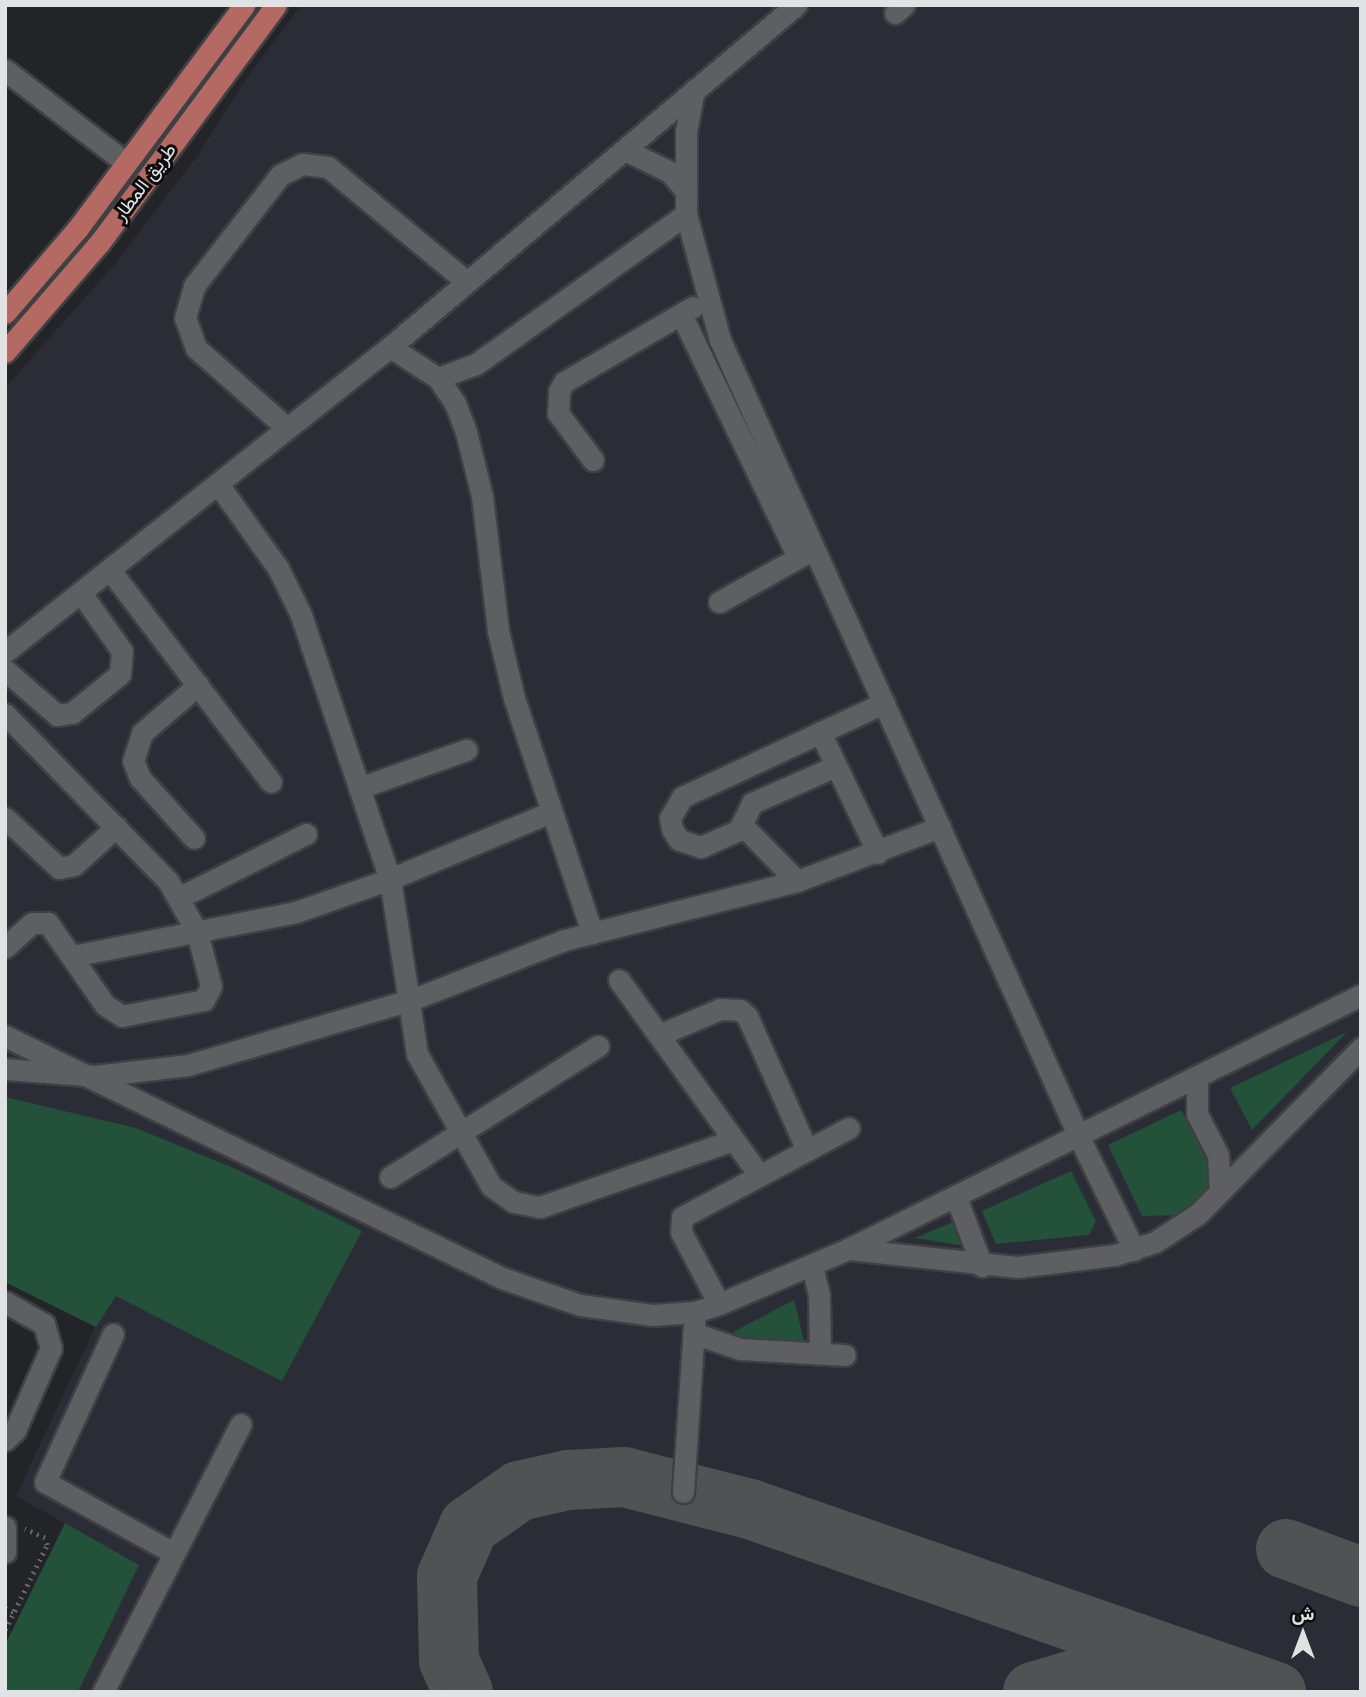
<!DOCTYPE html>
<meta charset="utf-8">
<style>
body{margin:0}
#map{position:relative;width:1366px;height:1697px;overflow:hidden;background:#232427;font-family:"Noto Sans",Vazirmatn,sans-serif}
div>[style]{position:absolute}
.built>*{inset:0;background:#2b2d36}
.green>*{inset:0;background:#23513a}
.taxiway>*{height:60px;margin:-30px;padding:0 30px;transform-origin:30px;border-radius:30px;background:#505254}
.path>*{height:4.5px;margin-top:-2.25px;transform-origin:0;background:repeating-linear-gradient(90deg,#646568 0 2px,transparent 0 7px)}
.roads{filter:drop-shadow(2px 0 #3f4043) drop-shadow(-2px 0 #3f4043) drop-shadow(0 2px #3f4043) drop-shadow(0 -2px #3f4043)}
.minor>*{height:21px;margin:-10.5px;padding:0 10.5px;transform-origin:10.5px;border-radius:10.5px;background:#5e5f63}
.major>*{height:21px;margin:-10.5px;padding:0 10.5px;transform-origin:10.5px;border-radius:10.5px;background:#b56963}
span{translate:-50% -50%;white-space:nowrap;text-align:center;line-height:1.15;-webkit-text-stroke:6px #0d0d0f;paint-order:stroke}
.street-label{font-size:19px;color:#e1e2e4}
.frame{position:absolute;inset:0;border:7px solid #e1e2e4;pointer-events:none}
.north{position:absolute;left:1268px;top:1599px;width:70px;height:70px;-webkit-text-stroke:5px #0d0d0f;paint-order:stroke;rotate:0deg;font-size:19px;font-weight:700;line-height:28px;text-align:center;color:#e1e2e4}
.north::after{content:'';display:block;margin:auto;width:24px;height:32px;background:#e1e2e4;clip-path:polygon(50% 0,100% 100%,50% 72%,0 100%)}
</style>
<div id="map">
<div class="built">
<div style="clip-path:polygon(301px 5px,1361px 5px,1361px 1692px,78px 1692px,139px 1565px,16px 1496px,95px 1327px,5px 1282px,5px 388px,115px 264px,198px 155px,248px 76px)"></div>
</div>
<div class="green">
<div style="clip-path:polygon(1347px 1032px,1252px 1130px,1230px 1088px)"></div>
<div style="clip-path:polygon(5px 1097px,136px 1128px,238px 1170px,362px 1231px,282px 1381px,116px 1296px,96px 1327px,5px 1282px)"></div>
<div style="clip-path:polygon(1181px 1110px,1217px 1175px,1189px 1215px,1142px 1216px,1108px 1145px)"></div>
<div style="clip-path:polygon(1071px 1171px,1096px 1221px,1089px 1235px,996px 1244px,982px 1211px)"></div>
<div style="clip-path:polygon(958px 1220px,965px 1246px,915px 1238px)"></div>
<div style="clip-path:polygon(794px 1300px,805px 1345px,733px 1340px,735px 1331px)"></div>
<div style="clip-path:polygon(65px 1523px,139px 1565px,78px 1692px,5px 1692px,5px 1645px)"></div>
</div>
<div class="taxiway">
<div style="left:1286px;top:1549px;width:80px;rotate:20.5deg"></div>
<div style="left:463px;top:1692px;width:35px;rotate:-114deg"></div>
<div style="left:449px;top:1660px;width:84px;rotate:-91.4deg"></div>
<div style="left:447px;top:1576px;width:55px;rotate:-66.3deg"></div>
<div style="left:469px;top:1526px;width:61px;rotate:-35deg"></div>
<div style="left:519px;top:1491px;width:50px;rotate:-12.7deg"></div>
<div style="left:568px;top:1480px;width:56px;rotate:-3.1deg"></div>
<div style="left:624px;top:1477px;width:130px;rotate:14.3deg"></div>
<div style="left:750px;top:1509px;width:557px;rotate:19.18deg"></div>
<div style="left:1033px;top:1692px;width:59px;rotate:-16.6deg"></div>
<div style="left:1090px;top:1675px;width:43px"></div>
<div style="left:1133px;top:1675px;width:39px;rotate:26deg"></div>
</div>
<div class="path">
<div style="left:5px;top:1608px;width:10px;rotate:24deg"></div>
<div style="left:5px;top:1630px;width:95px;rotate:-63.7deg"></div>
<div style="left:47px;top:1545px;width:7px;rotate:-106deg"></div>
<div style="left:45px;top:1538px;width:22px;rotate:-156deg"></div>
</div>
<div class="roads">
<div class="minor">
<div style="left:895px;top:13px;width:12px;rotate:-42deg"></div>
<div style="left:5px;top:70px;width:153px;rotate:37.5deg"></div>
<div style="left:694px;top:90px;width:42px;rotate:101deg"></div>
<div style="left:686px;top:131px;width:83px;rotate:90deg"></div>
<div style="left:686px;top:214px;width:131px;rotate:74.9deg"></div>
<div style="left:720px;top:340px;width:874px;rotate:65.75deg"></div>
<div style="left:1079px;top:1137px;width:126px;rotate:64deg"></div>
<div style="left:627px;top:151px;width:48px;rotate:26deg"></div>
<div style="left:670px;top:172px;width:25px;rotate:50deg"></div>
<div style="left:681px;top:314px;width:270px;rotate:64.3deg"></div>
<div style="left:390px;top:347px;width:57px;rotate:32.9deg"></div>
<div style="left:438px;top:378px;width:30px;rotate:56deg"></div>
<div style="left:455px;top:403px;width:31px;rotate:69deg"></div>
<div style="left:466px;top:432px;width:66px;rotate:76deg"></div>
<div style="left:482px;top:496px;width:136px;rotate:83.2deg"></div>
<div style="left:498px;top:631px;width:69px;rotate:76.6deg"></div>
<div style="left:514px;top:698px;width:248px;rotate:71.6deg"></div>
<div style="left:438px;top:378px;width:40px;rotate:-20.2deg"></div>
<div style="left:476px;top:364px;width:258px;rotate:-35.5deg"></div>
<div style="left:287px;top:428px;width:121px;rotate:-138.7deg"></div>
<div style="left:196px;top:348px;width:32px;rotate:-110deg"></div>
<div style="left:185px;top:318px;width:33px;rotate:-74deg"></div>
<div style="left:194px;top:286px;width:140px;rotate:-52.2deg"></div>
<div style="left:280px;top:175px;width:25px;rotate:-26deg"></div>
<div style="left:303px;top:164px;width:25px;rotate:7deg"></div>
<div style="left:328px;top:167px;width:180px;rotate:39.6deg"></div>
<div style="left:593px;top:460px;width:59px;rotate:-126.7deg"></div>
<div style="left:558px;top:413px;width:22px;rotate:-87deg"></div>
<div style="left:559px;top:391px;width:10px;rotate:-61deg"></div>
<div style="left:564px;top:382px;width:149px;rotate:-30.2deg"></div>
<div style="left:218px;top:484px;width:103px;rotate:54.5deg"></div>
<div style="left:278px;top:568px;width:52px;rotate:63.9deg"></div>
<div style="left:301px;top:615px;width:279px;rotate:71.4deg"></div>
<div style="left:390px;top:879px;width:177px;rotate:81.2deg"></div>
<div style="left:417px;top:1054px;width:151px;rotate:60.7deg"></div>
<div style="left:491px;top:1186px;width:28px;rotate:35deg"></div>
<div style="left:514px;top:1202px;width:26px;rotate:11deg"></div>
<div style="left:540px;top:1207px;width:205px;rotate:-19.1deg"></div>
<div style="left:110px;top:570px;width:266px;rotate:52.8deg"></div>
<div style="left:719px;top:602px;width:102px;rotate:-29.3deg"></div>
<div style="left:5px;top:652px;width:491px;rotate:-38.4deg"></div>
<div style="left:390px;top:347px;width:531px;rotate:-40.11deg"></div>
<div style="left:5px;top:670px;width:69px;rotate:40.9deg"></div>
<div style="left:57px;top:715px;width:15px;rotate:-8deg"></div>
<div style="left:72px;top:713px;width:62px;rotate:-39.1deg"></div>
<div style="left:120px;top:674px;width:23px;rotate:-85deg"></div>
<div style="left:122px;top:651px;width:71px;rotate:-125.3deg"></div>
<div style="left:5px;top:714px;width:233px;rotate:45.7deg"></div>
<div style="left:168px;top:881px;width:59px;rotate:60.4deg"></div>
<div style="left:197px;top:932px;width:56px;rotate:75.5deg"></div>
<div style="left:211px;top:986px;width:16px;rotate:117deg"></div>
<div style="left:204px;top:1000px;width:84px;rotate:169deg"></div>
<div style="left:122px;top:1016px;width:20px;rotate:-147deg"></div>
<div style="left:105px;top:1005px;width:100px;rotate:-124.8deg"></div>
<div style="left:48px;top:923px;width:16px;rotate:180deg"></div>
<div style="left:32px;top:923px;width:36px;rotate:138deg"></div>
<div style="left:820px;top:732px;width:134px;rotate:64.4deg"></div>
<div style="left:836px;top:766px;width:92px;rotate:156.2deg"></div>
<div style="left:752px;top:803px;width:30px;rotate:116deg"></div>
<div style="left:739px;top:830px;width:42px;rotate:155.9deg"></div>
<div style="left:701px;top:847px;width:23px;rotate:-162deg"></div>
<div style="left:679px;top:840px;width:13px;rotate:-122deg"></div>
<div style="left:672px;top:829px;width:11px;rotate:-100deg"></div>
<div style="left:670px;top:818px;width:24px;rotate:-60deg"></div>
<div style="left:682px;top:797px;width:223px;rotate:-25deg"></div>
<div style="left:359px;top:788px;width:114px;rotate:-19.6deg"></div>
<div style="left:5px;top:818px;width:74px;rotate:42.8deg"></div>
<div style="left:59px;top:868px;width:15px;rotate:-11deg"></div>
<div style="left:74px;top:865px;width:57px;rotate:-42.1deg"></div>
<div style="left:743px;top:826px;width:77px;rotate:45.5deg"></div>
<div style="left:194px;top:838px;width:81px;rotate:-132deg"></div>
<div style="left:140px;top:778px;width:18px;rotate:-112deg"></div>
<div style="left:133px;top:761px;width:29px;rotate:-72deg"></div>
<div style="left:142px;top:733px;width:74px;rotate:-40.6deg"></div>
<div style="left:180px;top:897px;width:141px;rotate:-26.6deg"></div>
<div style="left:72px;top:956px;width:228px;rotate:-11.1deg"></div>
<div style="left:296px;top:912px;width:100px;rotate:-19.3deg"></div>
<div style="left:390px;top:879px;width:174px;rotate:-22.6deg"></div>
<div style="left:619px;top:980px;width:240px;rotate:54.3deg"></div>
<div style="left:659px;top:1035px;width:66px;rotate:-23.1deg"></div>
<div style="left:720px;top:1009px;width:20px;rotate:3deg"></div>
<div style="left:740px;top:1010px;width:9px;rotate:41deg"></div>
<div style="left:747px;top:1016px;width:147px;rotate:65.9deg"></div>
<div style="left:5px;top:1036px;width:553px;rotate:25.96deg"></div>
<div style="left:502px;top:1278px;width:83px;rotate:19.1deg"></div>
<div style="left:580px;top:1305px;width:74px;rotate:7.8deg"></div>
<div style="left:653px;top:1315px;width:42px;rotate:-4.1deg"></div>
<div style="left:695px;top:1312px;width:25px;rotate:-18deg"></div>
<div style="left:719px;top:1304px;width:140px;rotate:-23.1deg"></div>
<div style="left:848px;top:1249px;width:572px;rotate:-26.34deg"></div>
<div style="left:5px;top:1069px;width:90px;rotate:4.4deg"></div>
<div style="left:95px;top:1076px;width:94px;rotate:-6.7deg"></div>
<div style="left:188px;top:1065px;width:232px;rotate:-16.3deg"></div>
<div style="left:411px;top:1000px;width:164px;rotate:-21.4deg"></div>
<div style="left:564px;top:940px;width:240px;rotate:-14.2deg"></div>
<div style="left:797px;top:881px;width:153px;rotate:-20.7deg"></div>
<div style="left:1197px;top:1077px;width:37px;rotate:90deg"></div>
<div style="left:1197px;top:1114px;width:46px;rotate:62.9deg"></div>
<div style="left:1218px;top:1155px;width:36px;rotate:87deg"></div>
<div style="left:390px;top:1177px;width:246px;rotate:-32.2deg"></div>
<div style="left:956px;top:1197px;width:74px;rotate:69.4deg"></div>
<div style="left:848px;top:1249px;width:170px;rotate:6.1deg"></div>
<div style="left:1017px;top:1267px;width:99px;rotate:-7deg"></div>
<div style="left:1115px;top:1255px;width:42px;rotate:-18deg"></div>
<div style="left:1155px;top:1242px;width:51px;rotate:-33.1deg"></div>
<div style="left:1198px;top:1214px;width:233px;rotate:-45.5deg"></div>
<div style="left:812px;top:1265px;width:31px;rotate:77deg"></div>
<div style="left:819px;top:1295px;width:58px;rotate:89deg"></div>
<div style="left:5px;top:1302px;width:45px;rotate:29.4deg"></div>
<div style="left:44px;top:1324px;width:25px;rotate:74deg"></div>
<div style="left:51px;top:1348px;width:90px;rotate:113.7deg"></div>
<div style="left:15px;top:1430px;width:14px;rotate:135deg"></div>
<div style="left:719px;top:1304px;width:81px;rotate:-117.8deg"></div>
<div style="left:681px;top:1232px;width:15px;rotate:-86deg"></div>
<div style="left:682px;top:1217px;width:189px;rotate:-28.1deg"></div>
<div style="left:693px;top:1333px;width:50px;rotate:18.8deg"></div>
<div style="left:740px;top:1349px;width:105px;rotate:3.3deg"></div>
<div style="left:113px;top:1334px;width:163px;rotate:114.7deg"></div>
<div style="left:45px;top:1482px;width:145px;rotate:28.9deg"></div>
<div style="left:683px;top:1492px;width:180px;rotate:-86.2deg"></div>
<div style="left:5px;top:1527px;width:25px;rotate:90deg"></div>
<div style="left:103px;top:1692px;width:301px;rotate:-62.8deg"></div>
</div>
<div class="major">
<div style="left:5px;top:313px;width:112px;rotate:-49.3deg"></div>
<div style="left:78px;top:228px;width:278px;rotate:-53.3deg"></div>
<div style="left:5px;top:352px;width:145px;rotate:-49.2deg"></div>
<div style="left:100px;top:242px;width:295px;rotate:-53.4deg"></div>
</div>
</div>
<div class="street-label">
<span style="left:145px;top:182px;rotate:-53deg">طريق المطار</span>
</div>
<div class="frame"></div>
<div class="north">ش</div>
</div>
